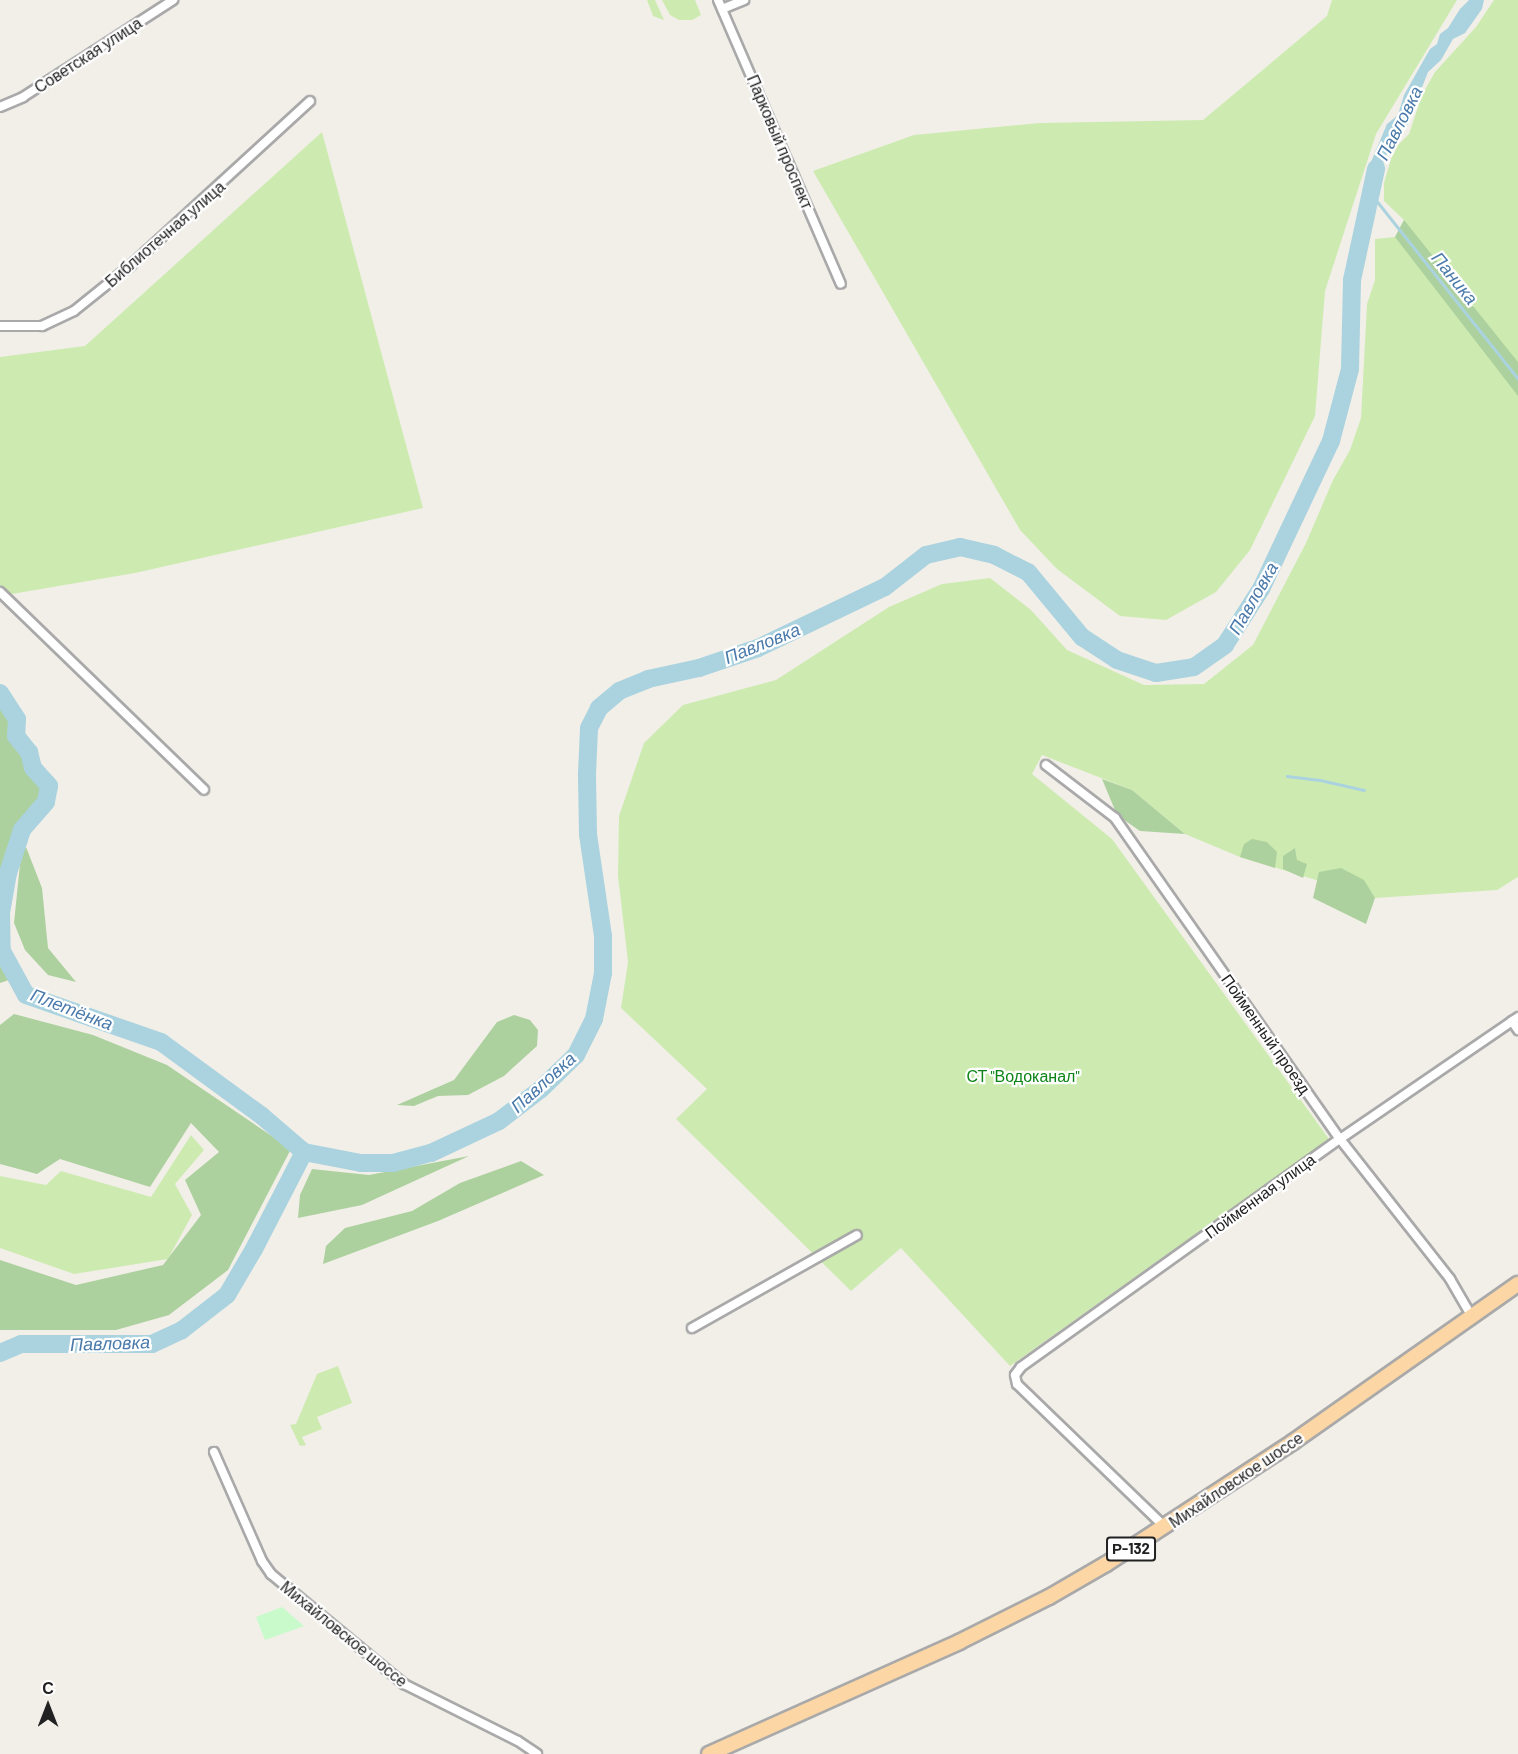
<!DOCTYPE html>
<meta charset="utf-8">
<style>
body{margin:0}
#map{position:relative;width:1518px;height:1754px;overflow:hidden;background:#f2efe9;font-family:Barlow,sans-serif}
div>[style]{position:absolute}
.grass>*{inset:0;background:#cdebb0}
.forest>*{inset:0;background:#add19e}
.park>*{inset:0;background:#c8facc}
.water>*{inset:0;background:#aad3df}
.stream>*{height:3px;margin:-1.5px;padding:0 1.5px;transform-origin:1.5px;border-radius:1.5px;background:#aad3df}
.river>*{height:18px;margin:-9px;padding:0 9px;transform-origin:9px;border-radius:9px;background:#aad3df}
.roads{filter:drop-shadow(2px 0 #a9a9a9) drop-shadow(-2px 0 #a9a9a9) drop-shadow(0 2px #a9a9a9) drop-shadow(0 -2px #a9a9a9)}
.street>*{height:8px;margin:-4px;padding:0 4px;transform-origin:4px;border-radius:4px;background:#fff}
.primary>*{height:14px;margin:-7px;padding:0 7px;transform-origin:7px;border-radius:7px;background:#fcd6a4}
span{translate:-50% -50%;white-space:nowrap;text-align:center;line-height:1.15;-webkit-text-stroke:4.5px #fff;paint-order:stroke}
.shield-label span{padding:2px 4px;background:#fff;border:2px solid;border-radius:4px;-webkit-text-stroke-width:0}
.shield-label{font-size:15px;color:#222;font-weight:700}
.street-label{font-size:16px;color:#222}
.park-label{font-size:16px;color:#0c8416}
.water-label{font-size:18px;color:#4a7aab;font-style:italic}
.north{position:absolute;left:18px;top:1676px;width:60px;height:60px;-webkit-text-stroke:4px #fff;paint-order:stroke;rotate:0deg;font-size:16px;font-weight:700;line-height:24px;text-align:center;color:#222}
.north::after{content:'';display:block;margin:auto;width:21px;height:27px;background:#222;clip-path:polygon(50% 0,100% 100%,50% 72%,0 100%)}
</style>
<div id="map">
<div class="grass">
<div style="clip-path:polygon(647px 0,655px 0,664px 20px,653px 16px)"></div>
<div style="clip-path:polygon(662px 0,695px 0,701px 15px,692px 20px,679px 20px,670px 15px)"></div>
<div style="clip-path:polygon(1332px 0,1457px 0,1376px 134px,1325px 291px,1315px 416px,1250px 550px,1216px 592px,1166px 620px,1120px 616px,1057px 569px,1020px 530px,813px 171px,914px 135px,1040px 123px,1203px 120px,1327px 16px)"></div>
<div style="clip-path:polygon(1494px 0,1518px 0,1518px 877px,1497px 890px,1375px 898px,1240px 857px,1185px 834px,1132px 790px,1042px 755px,1032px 774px,1112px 839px,1329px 1139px,1010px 1366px,901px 1248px,851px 1291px,676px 1119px,707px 1089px,621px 1008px,628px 962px,618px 876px,619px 816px,644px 743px,683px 705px,776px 680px,889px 607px,942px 584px,990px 578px,1031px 610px,1067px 650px,1144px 685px,1204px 684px,1253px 645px,1306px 543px,1333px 480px,1350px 450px,1361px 418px,1367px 304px,1375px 280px,1375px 239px,1395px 237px,1404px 220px,1384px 201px,1384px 183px,1391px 159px,1398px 145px,1409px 134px,1422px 95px,1435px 72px,1476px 27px)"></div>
<div style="clip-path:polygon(322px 132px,423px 508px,135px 573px,0 596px,0 357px,85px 346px)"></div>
<div style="clip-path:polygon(191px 1135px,204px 1150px,175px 1184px,192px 1215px,168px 1259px,74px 1274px,0 1248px,0 1176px,46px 1185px,61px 1171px,151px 1197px)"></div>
<div style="clip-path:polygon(338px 1366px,352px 1403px,317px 1417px,322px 1429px,302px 1437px,306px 1445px,300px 1446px,290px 1425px,296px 1424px,317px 1374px)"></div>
</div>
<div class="forest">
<div style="clip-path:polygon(1404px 220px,1518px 362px,1518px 396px,1395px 237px)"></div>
<div style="clip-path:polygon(0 693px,17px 719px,16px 736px,29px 752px,33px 768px,49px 786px,46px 802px,22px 830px,8px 873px,1px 912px,2px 951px,15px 978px,0 983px)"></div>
<div style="clip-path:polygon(1102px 779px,1132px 790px,1185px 834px,1140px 831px,1117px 815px)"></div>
<div style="clip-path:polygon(1252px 839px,1267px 842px,1277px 852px,1275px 868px,1240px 857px,1244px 844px)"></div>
<div style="clip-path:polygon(26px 847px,42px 888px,48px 948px,76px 982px,48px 975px,25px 950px,14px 923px,21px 854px)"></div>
<div style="clip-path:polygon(1295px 848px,1297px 860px,1307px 864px,1303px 878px,1283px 869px,1283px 856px)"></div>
<div style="clip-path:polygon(1341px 868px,1364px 880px,1375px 898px,1366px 924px,1313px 898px,1319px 872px)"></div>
<div style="clip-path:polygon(14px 1014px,93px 1035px,167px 1065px,291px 1149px,228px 1270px,169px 1315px,116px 1330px,0 1330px,0 1260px,76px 1285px,163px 1265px,201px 1215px,185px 1180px,219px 1152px,191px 1123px,150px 1187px,60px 1159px,37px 1174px,0 1164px,0 1025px)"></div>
<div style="clip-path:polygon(514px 1015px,530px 1020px,538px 1030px,537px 1046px,504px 1076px,468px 1095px,438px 1096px,414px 1106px,397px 1105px,454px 1080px,497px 1022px)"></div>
<div style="clip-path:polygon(469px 1156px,362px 1205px,298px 1218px,300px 1195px,312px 1169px,369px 1175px)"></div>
<div style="clip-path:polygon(521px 1161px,544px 1175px,438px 1221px,323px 1264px,326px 1246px,345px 1228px,412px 1211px,460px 1183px)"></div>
</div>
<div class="park">
<div style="clip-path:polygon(282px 1607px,304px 1626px,265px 1640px,256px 1617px)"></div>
</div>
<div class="water">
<div style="clip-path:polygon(1469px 0,1484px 0,1482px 9px,1465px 33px,1453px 39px,1441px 60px,1428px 72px,1407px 126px,1392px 142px,1384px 160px,1377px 197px,1367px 187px,1366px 174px,1387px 124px,1398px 115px,1404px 95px,1430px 49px,1437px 44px,1440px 34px,1448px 28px,1460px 9px)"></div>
</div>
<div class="stream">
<div style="left:1371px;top:194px;width:236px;rotate:51.5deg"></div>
<div style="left:1287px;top:776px;width:33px;rotate:7deg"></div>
<div style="left:1320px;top:780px;width:45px;rotate:12.8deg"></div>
</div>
<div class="river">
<div style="left:0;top:693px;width:31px;rotate:57deg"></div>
<div style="left:17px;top:719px;width:17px;rotate:93deg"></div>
<div style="left:16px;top:736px;width:21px;rotate:51deg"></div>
<div style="left:29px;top:752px;width:16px;rotate:76deg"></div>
<div style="left:33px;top:768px;width:24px;rotate:48deg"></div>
<div style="left:49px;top:786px;width:16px;rotate:101deg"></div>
<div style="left:46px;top:802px;width:37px;rotate:131deg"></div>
<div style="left:22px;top:830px;width:45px;rotate:108deg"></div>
<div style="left:8px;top:873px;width:40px;rotate:100deg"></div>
<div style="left:1px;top:912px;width:39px;rotate:89deg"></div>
<div style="left:2px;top:951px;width:50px;rotate:61.4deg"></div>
<div style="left:26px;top:995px;width:143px;rotate:19.2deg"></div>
<div style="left:161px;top:1042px;width:125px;rotate:36.2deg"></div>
<div style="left:262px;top:1116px;width:55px;rotate:40.6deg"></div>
<div style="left:304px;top:1152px;width:58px;rotate:10.9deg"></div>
<div style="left:361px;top:1163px;width:32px"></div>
<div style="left:393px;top:1163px;width:39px;rotate:-15deg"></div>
<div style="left:431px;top:1153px;width:75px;rotate:-25.2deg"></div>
<div style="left:499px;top:1121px;width:53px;rotate:-37.3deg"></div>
<div style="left:541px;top:1089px;width:49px;rotate:-44.2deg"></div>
<div style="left:576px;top:1055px;width:40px;rotate:-63.4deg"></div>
<div style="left:594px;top:1019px;width:47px;rotate:-78.9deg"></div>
<div style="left:603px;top:973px;width:37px;rotate:-90deg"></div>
<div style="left:603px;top:936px;width:103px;rotate:-98.4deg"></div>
<div style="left:588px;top:834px;width:60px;rotate:-91deg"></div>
<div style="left:587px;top:774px;width:46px;rotate:-87.5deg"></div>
<div style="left:589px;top:728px;width:22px;rotate:-63deg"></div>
<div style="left:599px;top:708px;width:26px;rotate:-40deg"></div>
<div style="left:619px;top:691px;width:31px;rotate:-22deg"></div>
<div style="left:648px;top:679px;width:52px;rotate:-12.2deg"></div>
<div style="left:699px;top:668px;width:62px;rotate:-18.7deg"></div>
<div style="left:758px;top:648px;width:141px;rotate:-25.7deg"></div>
<div style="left:885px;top:587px;width:52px;rotate:-38deg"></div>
<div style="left:926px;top:555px;width:35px;rotate:-13deg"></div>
<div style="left:960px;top:547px;width:35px;rotate:13deg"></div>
<div style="left:994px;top:555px;width:38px;rotate:27deg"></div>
<div style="left:1028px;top:572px;width:85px;rotate:50.3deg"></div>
<div style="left:1082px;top:637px;width:42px;rotate:33.3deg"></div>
<div style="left:1117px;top:660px;width:41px;rotate:18.4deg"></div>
<div style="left:1156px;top:673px;width:38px;rotate:-9deg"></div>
<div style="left:1194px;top:667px;width:38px;rotate:-35deg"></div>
<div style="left:1225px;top:645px;width:67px;rotate:-57.3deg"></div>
<div style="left:1261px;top:589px;width:164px;rotate:-64.7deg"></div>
<div style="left:1331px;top:441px;width:74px;rotate:-75.2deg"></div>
<div style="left:1350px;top:369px;width:89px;rotate:-88.7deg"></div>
<div style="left:1352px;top:280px;width:114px;rotate:-77.8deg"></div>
<div style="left:0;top:1353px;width:23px;rotate:-23deg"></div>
<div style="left:21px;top:1344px;width:131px"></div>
<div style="left:152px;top:1344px;width:33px;rotate:-25deg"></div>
<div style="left:182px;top:1330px;width:57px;rotate:-37.9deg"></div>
<div style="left:227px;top:1295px;width:53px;rotate:-59.6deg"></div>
<div style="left:254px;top:1249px;width:109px;rotate:-62.7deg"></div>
</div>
<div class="roads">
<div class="street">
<div style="left:718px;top:0;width:309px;rotate:66.6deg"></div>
<div style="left:722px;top:9px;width:24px;rotate:-22deg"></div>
<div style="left:0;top:107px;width:25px;rotate:-23deg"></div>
<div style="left:23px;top:97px;width:179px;rotate:-32.9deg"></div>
<div style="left:0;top:326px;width:42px"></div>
<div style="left:42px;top:326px;width:35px;rotate:-25deg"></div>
<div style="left:74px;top:311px;width:72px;rotate:-38.8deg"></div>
<div style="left:130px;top:266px;width:244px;rotate:-42.5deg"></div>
<div style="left:0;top:592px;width:284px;rotate:44.1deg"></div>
<div style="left:1046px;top:765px;width:87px;rotate:37.5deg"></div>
<div style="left:1115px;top:818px;width:392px;rotate:55deg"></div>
<div style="left:1340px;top:1139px;width:178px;rotate:51.8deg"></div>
<div style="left:1450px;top:1279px;width:44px;rotate:59.9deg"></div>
<div style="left:1512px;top:1021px;width:11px;rotate:56deg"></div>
<div style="left:692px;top:1328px;width:189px;rotate:-29.4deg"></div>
<div style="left:214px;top:1452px;width:119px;rotate:66.2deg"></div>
<div style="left:262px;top:1561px;width:16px;rotate:55deg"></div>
<div style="left:271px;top:1574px;width:173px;rotate:39.6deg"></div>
<div style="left:404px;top:1684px;width:127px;rotate:26.6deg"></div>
<div style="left:518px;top:1741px;width:23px;rotate:34deg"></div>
<div style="left:1166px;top:1528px;width:207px;rotate:-136deg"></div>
<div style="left:1017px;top:1384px;width:9px;rotate:-103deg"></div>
<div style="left:1015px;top:1375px;width:10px;rotate:-53deg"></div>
<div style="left:1021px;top:1367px;width:392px;rotate:-35.6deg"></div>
<div style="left:1340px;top:1139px;width:216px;rotate:-34.4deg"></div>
</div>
<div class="primary">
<div style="left:709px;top:1754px;width:274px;rotate:-24.1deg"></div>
<div style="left:959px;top:1642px;width:101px;rotate:-26.6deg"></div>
<div style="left:1049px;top:1597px;width:66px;rotate:-30.1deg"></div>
<div style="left:1106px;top:1564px;width:223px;rotate:-33.1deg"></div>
<div style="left:1293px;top:1442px;width:275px;rotate:-35.1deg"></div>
</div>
</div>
<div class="shield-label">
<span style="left:1131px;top:1549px">Р-132</span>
</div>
<div class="street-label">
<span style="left:88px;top:55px;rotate:-33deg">Советская улица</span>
<span style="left:780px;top:142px;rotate:67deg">Парковый проспект</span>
<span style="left:165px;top:234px;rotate:-41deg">Библиотечная улица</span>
<span style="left:1266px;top:1034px;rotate:55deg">Пойменный проезд</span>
<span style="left:1260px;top:1196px;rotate:-36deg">Пойменная улица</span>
<span style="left:1236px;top:1480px;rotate:-34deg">Михайловское шоссе</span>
<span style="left:344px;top:1634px;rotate:39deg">Михайловское шоссе</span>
</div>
<div class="park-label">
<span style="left:1023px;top:1076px">СТ "Водоканал"</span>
</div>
<div class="water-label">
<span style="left:1399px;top:123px;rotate:-63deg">Павловка</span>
<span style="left:1455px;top:278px;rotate:51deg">Паника</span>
<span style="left:1253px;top:598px;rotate:-60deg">Павловка</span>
<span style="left:762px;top:643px;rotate:-22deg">Павловка</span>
<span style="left:72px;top:1009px;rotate:21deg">Плетёнка</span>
<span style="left:543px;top:1082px;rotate:-42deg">Павловка</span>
<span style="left:110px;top:1343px;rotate:-2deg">Павловка</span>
</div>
<div class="north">С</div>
</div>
